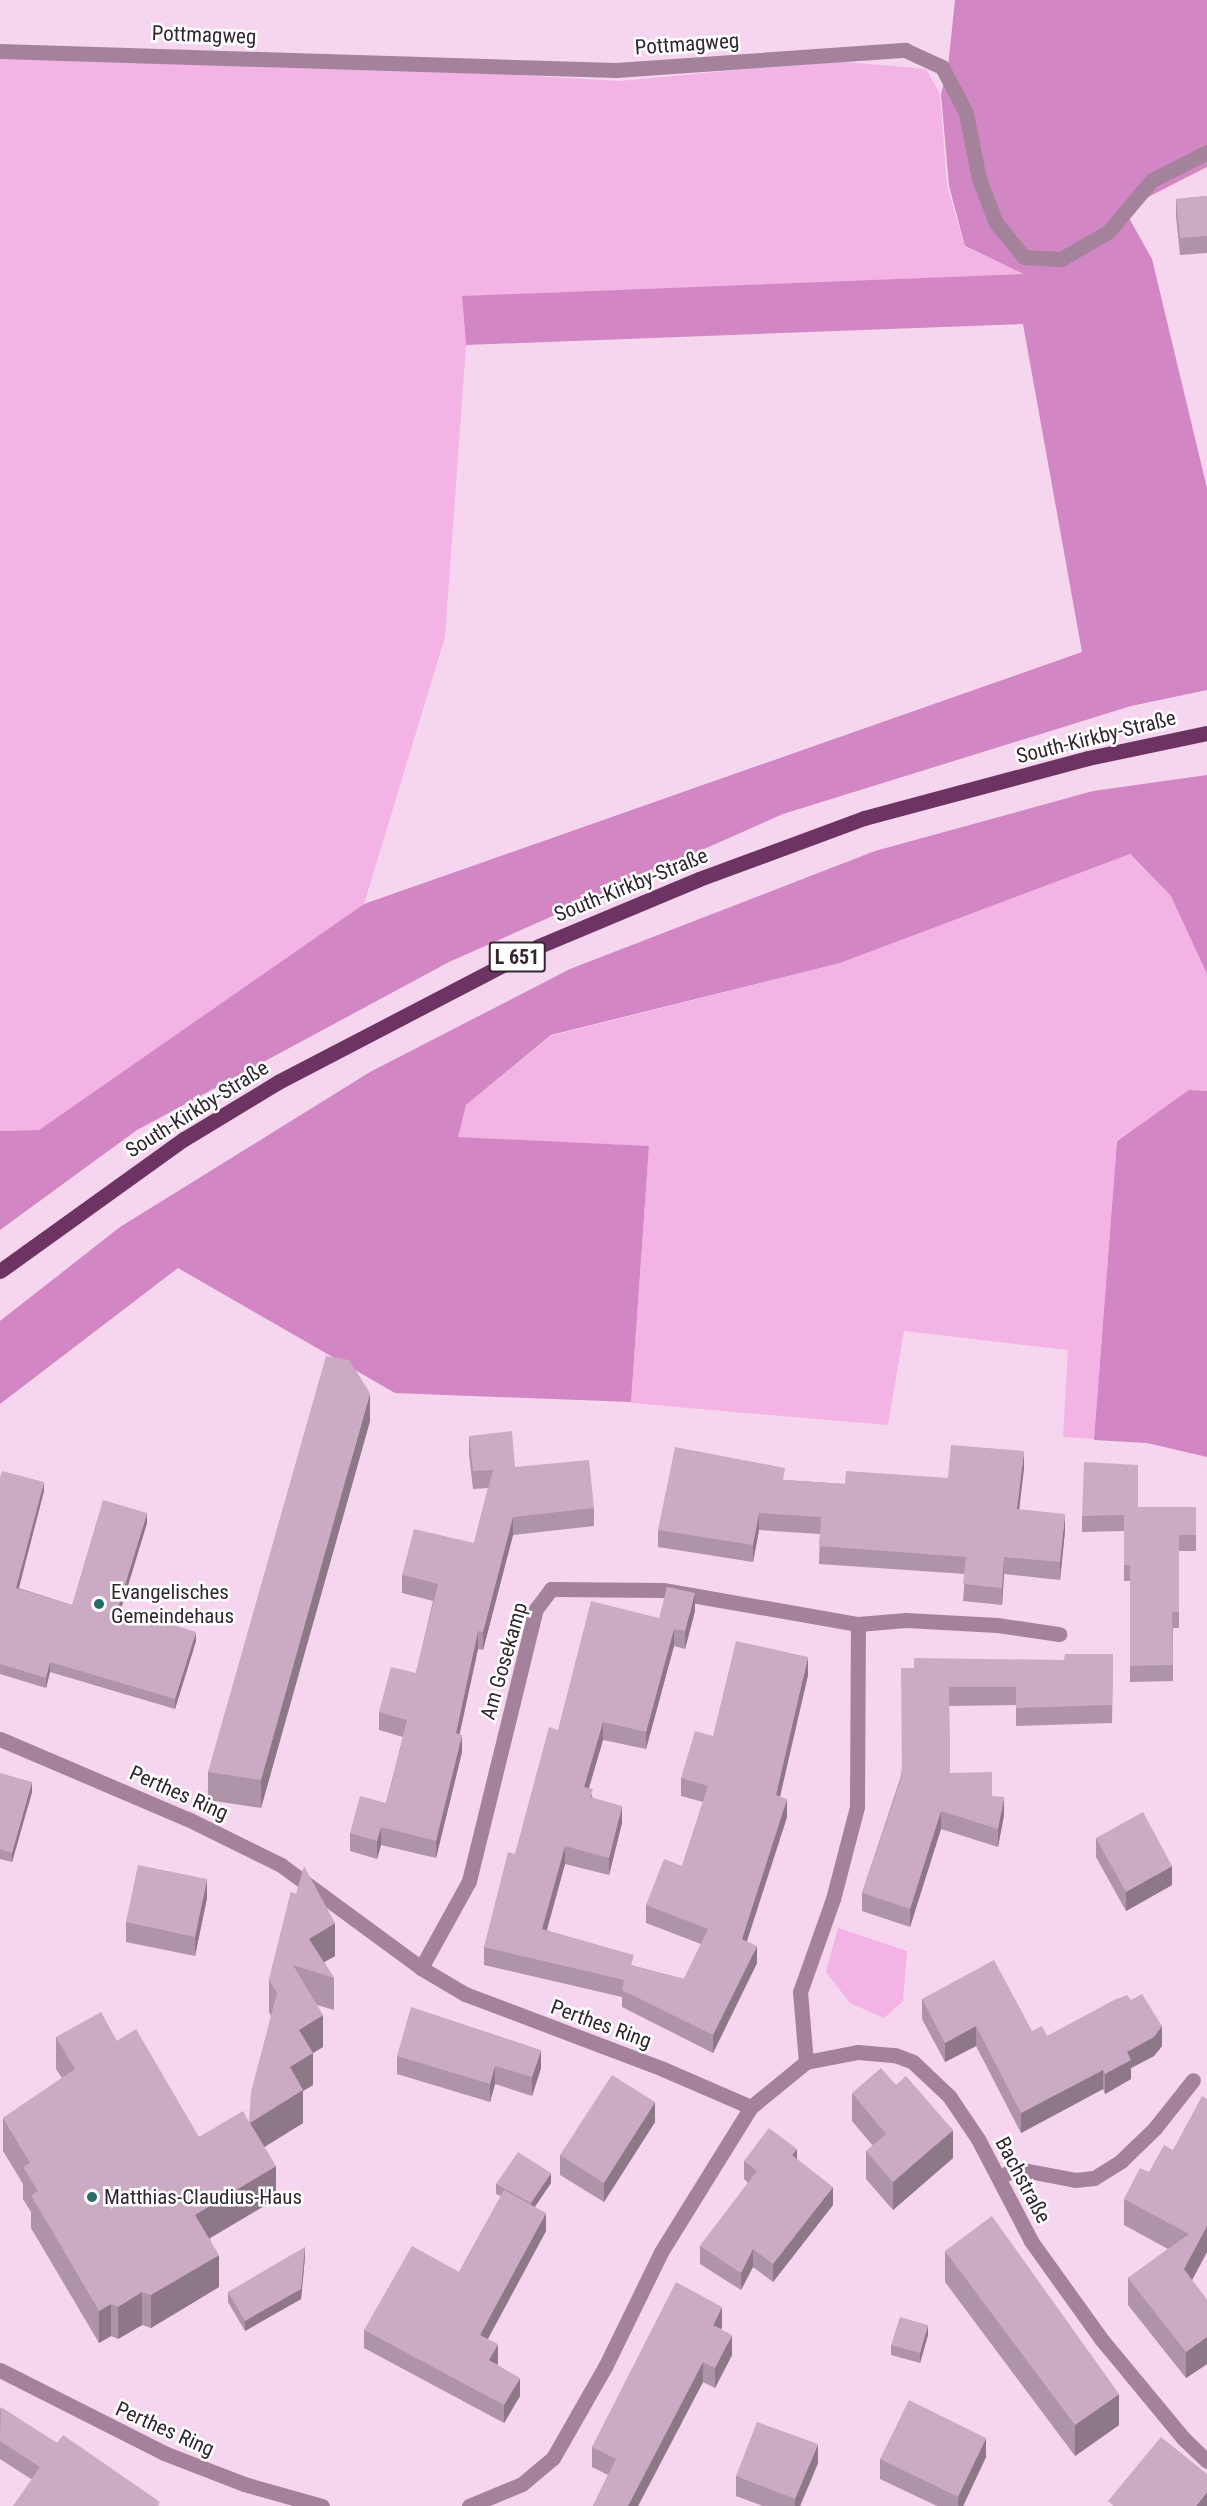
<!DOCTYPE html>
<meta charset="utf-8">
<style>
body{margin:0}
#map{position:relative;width:1207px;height:2506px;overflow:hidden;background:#f6d5ee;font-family:"Roboto Condensed",sans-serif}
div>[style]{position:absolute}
.green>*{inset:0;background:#f3b3e5}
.forest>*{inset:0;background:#d286c3}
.minor>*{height:15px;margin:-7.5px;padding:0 7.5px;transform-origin:7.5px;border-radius:7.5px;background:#a4829c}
.major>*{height:15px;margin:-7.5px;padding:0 7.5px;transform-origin:7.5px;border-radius:7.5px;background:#6d3463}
.wall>*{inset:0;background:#af93a8}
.shaded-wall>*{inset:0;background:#8e7888}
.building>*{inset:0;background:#cbabc3}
.dots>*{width:16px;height:16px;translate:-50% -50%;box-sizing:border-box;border:3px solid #fff;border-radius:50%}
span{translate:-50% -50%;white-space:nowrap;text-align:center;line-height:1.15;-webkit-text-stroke:5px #fff;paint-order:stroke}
.shield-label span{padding:2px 4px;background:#fff;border:2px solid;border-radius:4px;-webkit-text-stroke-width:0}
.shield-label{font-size:20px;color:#332731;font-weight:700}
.street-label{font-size:21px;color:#332731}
.poi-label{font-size:21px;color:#332731}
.left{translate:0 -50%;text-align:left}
</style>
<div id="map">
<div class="green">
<div style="clip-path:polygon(0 57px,433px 70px,620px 81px,834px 61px,926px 69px,940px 94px,947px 186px,965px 247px,1026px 274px,462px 296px,466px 345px,445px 637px,364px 904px,39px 1130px,0 1131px)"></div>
<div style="clip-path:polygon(1129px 854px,1172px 897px,1207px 974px,1207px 1091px,1190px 1090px,1117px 1140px,1094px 1439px,1063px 1437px,1068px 1350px,904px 1331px,888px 1425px,631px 1403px,649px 1146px,457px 1137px,466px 1105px,551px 1036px,840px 963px)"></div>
<div style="clip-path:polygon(838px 1928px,907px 1951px,903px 2001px,884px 2018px,850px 2003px,826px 1972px)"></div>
</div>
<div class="forest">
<div style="clip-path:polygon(955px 0,1207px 0,1207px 167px,1148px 197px,1129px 218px,1152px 259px,1207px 488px,1207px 690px,1131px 706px,783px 814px,449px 962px,137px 1130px,0 1230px,0 1131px,39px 1130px,364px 904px,1082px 652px,1023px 324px,466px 345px,462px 296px,1024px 274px,965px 246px,949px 186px,941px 94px,948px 67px)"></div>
<div style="clip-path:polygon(1207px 775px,1207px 974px,1171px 896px,1130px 854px,840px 963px,551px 1035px,466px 1105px,458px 1137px,649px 1146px,631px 1402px,395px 1393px,178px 1268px,0 1404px,0 1321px,120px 1227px,370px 1072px,570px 969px,875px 851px,1093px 791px)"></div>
<div style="clip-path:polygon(1189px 1090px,1207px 1091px,1207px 1457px,1147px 1443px,1094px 1440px,1117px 1141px)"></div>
</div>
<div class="minor">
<div style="left:0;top:51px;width:616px;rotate:1.77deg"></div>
<div style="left:616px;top:70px;width:290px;rotate:-4deg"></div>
<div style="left:905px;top:50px;width:41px;rotate:24.7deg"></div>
<div style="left:942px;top:67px;width:52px;rotate:62.4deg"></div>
<div style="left:966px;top:113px;width:67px;rotate:78.9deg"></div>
<div style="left:979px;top:179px;width:47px;rotate:68.9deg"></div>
<div style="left:996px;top:223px;width:44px;rotate:50.5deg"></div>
<div style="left:1024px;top:257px;width:37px;rotate:3deg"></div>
<div style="left:1061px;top:259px;width:54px;rotate:-29.9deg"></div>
<div style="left:1108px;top:232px;width:68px;rotate:-49.8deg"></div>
<div style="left:1152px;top:180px;width:62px;rotate:-27deg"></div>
<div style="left:0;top:1739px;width:204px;rotate:23.1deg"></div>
<div style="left:188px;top:1819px;width:104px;rotate:26.3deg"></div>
<div style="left:281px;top:1865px;width:174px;rotate:36.3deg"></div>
<div style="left:421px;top:1968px;width:51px;rotate:30.6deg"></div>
<div style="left:465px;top:1994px;width:212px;rotate:20.7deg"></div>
<div style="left:663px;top:2069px;width:96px;rotate:23.4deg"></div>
<div style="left:421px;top:1968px;width:99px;rotate:-61.1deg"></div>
<div style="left:469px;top:1881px;width:280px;rotate:-76.2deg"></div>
<div style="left:536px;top:1609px;width:25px;rotate:-53deg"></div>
<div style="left:551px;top:1589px;width:112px;rotate:0.5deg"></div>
<div style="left:663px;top:1590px;width:198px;rotate:9.9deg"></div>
<div style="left:858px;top:1624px;width:48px;rotate:-4.8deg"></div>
<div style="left:906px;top:1620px;width:91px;rotate:3.1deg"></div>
<div style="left:997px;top:1625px;width:63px;rotate:8.3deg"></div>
<div style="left:806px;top:2062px;width:70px;rotate:-94.9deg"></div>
<div style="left:800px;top:1992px;width:99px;rotate:-70.5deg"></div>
<div style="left:833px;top:1899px;width:95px;rotate:-75.4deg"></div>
<div style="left:857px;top:1807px;width:183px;rotate:-89.7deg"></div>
<div style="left:998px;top:2177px;width:22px;rotate:-22deg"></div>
<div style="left:1018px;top:2169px;width:58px;rotate:10.9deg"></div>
<div style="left:1075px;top:2180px;width:19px;rotate:-6deg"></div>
<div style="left:1094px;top:2178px;width:32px;rotate:-32deg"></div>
<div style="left:1121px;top:2161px;width:47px;rotate:-44.1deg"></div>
<div style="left:1155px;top:2128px;width:61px;rotate:-51.6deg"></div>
<div style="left:0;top:2370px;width:184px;rotate:26.8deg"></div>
<div style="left:164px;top:2453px;width:86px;rotate:21.2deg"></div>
<div style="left:244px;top:2484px;width:81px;rotate:15.8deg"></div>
<div style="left:469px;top:2506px;width:57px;rotate:-22.5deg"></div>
<div style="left:522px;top:2484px;width:40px;rotate:-40deg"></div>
<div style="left:553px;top:2458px;width:105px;rotate:-60.3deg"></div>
<div style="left:605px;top:2367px;width:128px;rotate:-64deg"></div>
<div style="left:661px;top:2252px;width:171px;rotate:-58.2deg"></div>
<div style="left:751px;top:2107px;width:71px;rotate:-39.3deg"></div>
<div style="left:806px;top:2062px;width:53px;rotate:-10.9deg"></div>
<div style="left:858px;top:2052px;width:37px;rotate:5deg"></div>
<div style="left:895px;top:2055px;width:19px;rotate:21deg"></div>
<div style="left:913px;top:2062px;width:50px;rotate:43.4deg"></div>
<div style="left:949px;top:2096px;width:52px;rotate:56deg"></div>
<div style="left:978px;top:2139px;width:115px;rotate:62.5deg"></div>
<div style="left:1031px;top:2241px;width:122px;rotate:54.4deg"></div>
<div style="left:1102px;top:2340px;width:127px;rotate:50.4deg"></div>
<div style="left:1183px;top:2438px;width:33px;rotate:44deg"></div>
</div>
<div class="major">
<div style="left:0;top:1271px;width:226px;rotate:-35.7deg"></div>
<div style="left:184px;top:1139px;width:110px;rotate:-31.2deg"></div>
<div style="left:278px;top:1082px;width:294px;rotate:-27.5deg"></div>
<div style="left:539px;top:946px;width:173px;rotate:-22.7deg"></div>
<div style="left:699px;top:879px;width:176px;rotate:-20.3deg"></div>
<div style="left:864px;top:818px;width:232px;rotate:-15deg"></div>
<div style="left:1088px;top:758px;width:122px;rotate:-11.9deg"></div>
</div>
<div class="wall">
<div style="clip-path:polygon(1207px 196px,1207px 253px,1180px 255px,1176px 216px,1176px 199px)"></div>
<div style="clip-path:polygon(370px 1421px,261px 1808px,208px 1800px,208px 1772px)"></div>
<div style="clip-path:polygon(469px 1436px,515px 1467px,594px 1508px,594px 1526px,513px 1535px,483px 1650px,478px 1649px,459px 1734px,462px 1752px,436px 1858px,381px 1845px,377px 1859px,350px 1851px,350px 1833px,386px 1803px,403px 1737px,379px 1730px,379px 1712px,416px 1673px,433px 1601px,402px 1593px,402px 1575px,474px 1543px,488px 1488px,473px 1489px,469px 1454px)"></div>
<div style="clip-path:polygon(1024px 1468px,1019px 1510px,1065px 1531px,1060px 1580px,1004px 1574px,1002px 1605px,963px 1601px,965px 1574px,819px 1564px,820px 1534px,759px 1530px,753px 1562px,658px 1547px,658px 1530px,785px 1480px,845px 1484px,948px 1478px)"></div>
<div style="clip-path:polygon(0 1478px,44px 1491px,19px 1588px,72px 1605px,147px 1523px,121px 1609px,196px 1641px,175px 1709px,50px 1672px,46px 1688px,0 1674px)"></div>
<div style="clip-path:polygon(1138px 1507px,1196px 1507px,1196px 1551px,1179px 1551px,1179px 1628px,1173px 1628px,1173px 1681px,1130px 1682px,1130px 1581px,1124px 1581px,1124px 1531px,1082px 1532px,1082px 1516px)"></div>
<div style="clip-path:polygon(695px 1611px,685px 1649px,674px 1646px,646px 1749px,603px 1740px,589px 1788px,593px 1798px,622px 1823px,609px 1875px,565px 1864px,547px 1930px,634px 1966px,684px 1979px,701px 1944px,646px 1923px,646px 1905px,682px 1866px,703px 1802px,681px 1796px,681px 1778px,713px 1736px,808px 1675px,780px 1797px,787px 1817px,747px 1941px,757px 1963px,713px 2053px,622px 2007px,622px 1997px,484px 1965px,484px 1947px,515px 1854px,558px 1730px,659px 1618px)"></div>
<div style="clip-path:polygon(1113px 1654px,1112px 1723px,1016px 1726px,1016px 1705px,949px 1706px,950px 1773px,992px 1796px,1004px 1815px,998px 1847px,941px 1829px,910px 1927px,862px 1911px,862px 1893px,901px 1776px,914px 1668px,1064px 1660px)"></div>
<div style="clip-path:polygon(0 1773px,32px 1792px,12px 1862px,0 1859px)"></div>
<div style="clip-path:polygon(1096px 1838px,1172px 1885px,1126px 1911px,1096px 1857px)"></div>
<div style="clip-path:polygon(291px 1892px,335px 1956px,324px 1962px,334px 1978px,334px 2010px,317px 2005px,323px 2047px,313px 2053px,313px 2085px,303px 2091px,303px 2123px,264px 2147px,276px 2199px,210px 2238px,219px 2287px,151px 2328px,142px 2325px,118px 2339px,111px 2336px,99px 2343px,31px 2228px,31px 2212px,23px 2199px,23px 2184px,3px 2151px,3px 2118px,62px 2078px,56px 2069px,56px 2037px,117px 2041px,199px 2137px,249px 2122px,271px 2016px,269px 2012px,269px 1980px)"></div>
<div style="clip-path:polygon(207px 1898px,195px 1956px,126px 1942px,126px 1922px)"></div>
<div style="clip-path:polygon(922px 1999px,1047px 2036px,1162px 2046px,1154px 2056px,1131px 2068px,1131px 2079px,1105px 2094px,1103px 2089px,1021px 2133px,976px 2046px,945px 2062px,922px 2019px)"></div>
<div style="clip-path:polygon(397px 2056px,541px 2068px,532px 2096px,495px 2084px,490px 2102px,397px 2074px)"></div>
<div style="clip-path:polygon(852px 2093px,953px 2158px,893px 2210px,866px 2179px,866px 2151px,873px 2146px,852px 2121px)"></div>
<div style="clip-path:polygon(1207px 2099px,1207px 2252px,1192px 2280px,1207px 2300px,1207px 2364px,1186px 2378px,1128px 2305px,1128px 2278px,1168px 2249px,1124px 2225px,1124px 2199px,1173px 2150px)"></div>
<div style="clip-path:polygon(655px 2122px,604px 2202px,560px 2175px,560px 2155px)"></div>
<div style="clip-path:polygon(797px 2159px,833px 2205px,773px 2282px,753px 2267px,741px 2290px,700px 2264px,700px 2246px,748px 2183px,744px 2179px,744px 2161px)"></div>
<div style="clip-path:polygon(551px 2183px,535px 2207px,546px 2231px,488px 2339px,498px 2363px,497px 2364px,520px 2396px,504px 2423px,364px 2348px,364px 2330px,459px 2272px,501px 2196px,496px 2194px,496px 2184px)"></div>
<div style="clip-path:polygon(945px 2251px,1119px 2425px,1075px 2456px,945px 2282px)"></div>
<div style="clip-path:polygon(305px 2257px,301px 2299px,245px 2331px,228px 2302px,228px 2292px)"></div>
<div style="clip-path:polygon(722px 2327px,721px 2329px,732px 2355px,715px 2388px,703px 2382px,638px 2506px,593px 2506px,608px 2475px,592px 2467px,592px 2447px)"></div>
<div style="clip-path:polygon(928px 2335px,920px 2363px,891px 2355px,891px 2345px)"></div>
<div style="clip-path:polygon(0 2408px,57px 2443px,160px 2506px,31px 2479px,0 2459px)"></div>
<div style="clip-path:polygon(986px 2457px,963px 2506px,937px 2506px,880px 2479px,880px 2459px)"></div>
<div style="clip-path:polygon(818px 2463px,800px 2506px,763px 2506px,736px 2496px,736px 2476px)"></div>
</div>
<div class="shaded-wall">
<div style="clip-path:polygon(370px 1393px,370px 1421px,261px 1808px,261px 1780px)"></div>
<div style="clip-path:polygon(1024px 1451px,1024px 1468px,1017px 1527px,1017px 1509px)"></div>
<div style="clip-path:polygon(44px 1482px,44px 1491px,16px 1598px,16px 1588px)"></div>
<div style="clip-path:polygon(147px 1513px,147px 1523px,118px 1618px,118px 1608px)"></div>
<div style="clip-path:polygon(759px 1513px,759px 1530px,753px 1562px,753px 1545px)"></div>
<div style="clip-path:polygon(1065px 1514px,1065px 1531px,1060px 1580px,1060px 1562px)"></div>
<div style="clip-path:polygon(513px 1517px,513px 1535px,483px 1650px,483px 1632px)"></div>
<div style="clip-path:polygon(1004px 1557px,1004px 1574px,1002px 1605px,1002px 1588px)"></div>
<div style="clip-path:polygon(695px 1593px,695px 1611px,685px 1649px,685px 1631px)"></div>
<div style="clip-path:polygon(674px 1629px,674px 1646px,646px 1749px,646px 1732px)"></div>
<div style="clip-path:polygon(478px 1631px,478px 1649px,456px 1751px,456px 1733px)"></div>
<div style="clip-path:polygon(196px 1632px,196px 1641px,175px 1709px,175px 1699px)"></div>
<div style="clip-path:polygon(808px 1657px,808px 1675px,776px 1813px,776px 1795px)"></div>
<div style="clip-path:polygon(50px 1662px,50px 1672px,46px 1688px,46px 1678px)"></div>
<div style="clip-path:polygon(603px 1722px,603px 1740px,584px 1804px,584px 1787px)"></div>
<div style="clip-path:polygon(462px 1735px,462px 1752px,436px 1858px,436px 1841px)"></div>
<div style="clip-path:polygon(32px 1782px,32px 1792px,12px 1862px,12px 1853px)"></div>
<div style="clip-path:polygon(1004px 1797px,1004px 1815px,998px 1847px,998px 1829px)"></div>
<div style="clip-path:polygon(787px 1799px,787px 1817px,742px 1956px,742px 1939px)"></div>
<div style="clip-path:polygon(622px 1806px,622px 1823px,609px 1875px,609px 1858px)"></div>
<div style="clip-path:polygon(941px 1811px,941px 1829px,910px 1927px,910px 1909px)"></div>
<div style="clip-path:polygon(381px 1827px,381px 1845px,377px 1859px,377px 1841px)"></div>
<div style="clip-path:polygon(565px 1846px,565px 1864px,542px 1947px,542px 1929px)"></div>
<div style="clip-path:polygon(1172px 1866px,1172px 1885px,1126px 1911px,1126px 1892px)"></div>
<div style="clip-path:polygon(207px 1879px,207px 1898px,195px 1956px,195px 1937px)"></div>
<div style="clip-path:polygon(335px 1923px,335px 1956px,310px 1970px,309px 1939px)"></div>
<div style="clip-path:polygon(757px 1946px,757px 1963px,713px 2053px,713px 2035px)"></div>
<div style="clip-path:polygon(323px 2015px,323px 2047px,313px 2053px,313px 2085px,303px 2091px,303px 2123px,250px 2156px,250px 2123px,290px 2067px,299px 2030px)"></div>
<div style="clip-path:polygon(976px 2026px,976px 2046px,945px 2062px,945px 2043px)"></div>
<div style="clip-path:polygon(1162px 2026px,1162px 2046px,1154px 2056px,1131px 2068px,1131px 2079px,1105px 2094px,1105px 2074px,1127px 2052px)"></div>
<div style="clip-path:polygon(541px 2050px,541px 2068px,532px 2096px,532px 2077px)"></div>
<div style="clip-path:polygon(495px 2066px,495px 2084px,490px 2102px,490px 2084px)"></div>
<div style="clip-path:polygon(1103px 2070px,1103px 2089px,1021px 2133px,1021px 2113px)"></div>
<div style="clip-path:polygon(655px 2102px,655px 2122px,604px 2202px,604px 2183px)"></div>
<div style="clip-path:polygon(953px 2130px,953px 2158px,893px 2210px,893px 2182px)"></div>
<div style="clip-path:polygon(797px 2149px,797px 2166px,792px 2155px)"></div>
<div style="clip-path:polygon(276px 2166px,276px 2199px,195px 2247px,195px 2215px)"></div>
<div style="clip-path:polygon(551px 2173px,551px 2183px,531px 2212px,531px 2203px)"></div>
<div style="clip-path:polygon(833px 2187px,833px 2205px,773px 2282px,773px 2264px)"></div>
<div style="clip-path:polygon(546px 2213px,546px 2231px,480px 2353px,480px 2335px)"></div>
<div style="clip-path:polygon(1207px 2226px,1207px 2252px,1184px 2295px,1184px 2269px)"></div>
<div style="clip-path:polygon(305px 2247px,305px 2257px,301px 2299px,245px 2331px,245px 2321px)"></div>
<div style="clip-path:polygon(753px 2249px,753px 2267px,741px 2290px,741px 2273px)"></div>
<div style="clip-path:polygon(219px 2255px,219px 2287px,151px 2328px,151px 2295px)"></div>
<div style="clip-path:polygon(142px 2292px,142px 2325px,118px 2339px,118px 2307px)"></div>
<div style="clip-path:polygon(111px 2304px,111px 2336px,99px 2343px,99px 2311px)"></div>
<div style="clip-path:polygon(722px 2307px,722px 2327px,713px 2345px,713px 2325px)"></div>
<div style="clip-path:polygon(928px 2325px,928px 2335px,920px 2363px,920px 2353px)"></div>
<div style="clip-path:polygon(732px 2335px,732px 2355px,715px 2388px,715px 2368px)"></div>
<div style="clip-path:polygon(1207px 2337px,1207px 2364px,1186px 2378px,1186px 2352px)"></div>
<div style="clip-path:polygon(498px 2344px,498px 2363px,489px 2378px,489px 2360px)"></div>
<div style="clip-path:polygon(703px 2362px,703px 2382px,638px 2506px,628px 2506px)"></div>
<div style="clip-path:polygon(520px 2378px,520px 2396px,504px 2423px,504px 2405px)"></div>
<div style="clip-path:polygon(1119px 2394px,1119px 2425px,1075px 2456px,1075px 2425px)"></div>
<div style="clip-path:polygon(986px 2438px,986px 2457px,963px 2506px,958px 2506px,958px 2497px)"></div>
<div style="clip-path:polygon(818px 2444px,818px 2463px,800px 2506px,795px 2506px,795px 2499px)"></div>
<div style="clip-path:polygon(1207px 2492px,1207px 2506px,1196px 2506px)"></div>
</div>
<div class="building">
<div style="clip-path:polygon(1207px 196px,1207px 236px,1180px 238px,1176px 199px)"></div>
<div style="clip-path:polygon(326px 1356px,349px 1360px,370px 1393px,261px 1780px,208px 1772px)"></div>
<div style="clip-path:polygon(512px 1431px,515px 1467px,589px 1460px,594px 1508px,513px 1517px,483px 1632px,478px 1631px,456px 1733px,462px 1735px,436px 1841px,381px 1827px,377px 1841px,350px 1833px,360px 1796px,386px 1803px,384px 1813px,407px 1720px,379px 1712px,391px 1667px,416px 1673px,438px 1584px,402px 1575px,414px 1529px,474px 1543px,493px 1470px,473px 1471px,469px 1436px)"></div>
<div style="clip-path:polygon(951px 1445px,1024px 1451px,1017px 1509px,1065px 1514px,1060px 1562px,1004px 1557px,1002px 1588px,963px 1584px,966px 1557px,819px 1546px,821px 1517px,759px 1513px,753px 1545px,658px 1530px,675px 1447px,785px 1468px,783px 1480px,845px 1484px,846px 1471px,948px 1478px)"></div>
<div style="clip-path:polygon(1084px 1462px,1138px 1465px,1138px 1507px,1196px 1507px,1196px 1535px,1179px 1535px,1179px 1612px,1172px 1612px,1173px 1665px,1130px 1666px,1130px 1565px,1124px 1565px,1124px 1515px,1082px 1516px)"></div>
<div style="clip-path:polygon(2px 1471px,44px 1482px,16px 1588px,72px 1605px,103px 1500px,147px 1513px,118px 1608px,196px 1632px,175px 1699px,50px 1662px,46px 1678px,0 1664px,0 1478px)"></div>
<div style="clip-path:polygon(667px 1587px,695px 1593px,685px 1631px,674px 1629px,646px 1732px,603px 1722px,584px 1787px,593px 1789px,590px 1797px,622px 1806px,609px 1858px,565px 1846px,542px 1929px,634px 1955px,631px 1965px,684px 1979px,708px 1929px,646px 1905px,664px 1859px,682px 1866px,708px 1786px,681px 1778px,695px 1731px,713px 1736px,736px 1641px,808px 1657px,776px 1795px,787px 1799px,742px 1939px,757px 1946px,713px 2035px,622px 1990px,624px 1980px,484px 1947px,508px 1852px,515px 1854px,549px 1727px,558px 1730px,591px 1601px,659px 1618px)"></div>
<div style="clip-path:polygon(1065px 1654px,1113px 1654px,1112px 1705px,1016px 1708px,1016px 1687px,949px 1687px,950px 1773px,992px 1772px,992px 1796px,1004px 1797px,998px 1829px,941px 1811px,910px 1909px,862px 1893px,902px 1776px,901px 1668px,914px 1668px,914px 1658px,1064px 1660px)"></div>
<div style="clip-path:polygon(0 1773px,32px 1782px,12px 1853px,0 1849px)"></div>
<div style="clip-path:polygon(1143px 1812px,1172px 1866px,1126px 1892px,1096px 1838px)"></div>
<div style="clip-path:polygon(138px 1865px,207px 1879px,195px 1937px,126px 1922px)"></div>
<div style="clip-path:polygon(304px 1866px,335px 1923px,309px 1939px,334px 1978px,293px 1965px,323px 2015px,299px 2030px,313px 2053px,290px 2067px,303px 2090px,250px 2123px,276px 2166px,195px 2215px,219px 2255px,151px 2295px,142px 2292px,118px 2307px,111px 2304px,99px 2311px,31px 2195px,38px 2191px,23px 2167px,30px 2163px,3px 2118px,75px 2069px,56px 2037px,101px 2012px,117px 2041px,136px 2029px,199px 2137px,243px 2111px,249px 2122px,251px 2092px,277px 1993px,269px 1980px,291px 1892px,296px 1894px)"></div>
<div style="clip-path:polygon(994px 1960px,1032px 2031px,1042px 2026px,1047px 2036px,1114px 2000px,1127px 1995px,1131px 2000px,1142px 1994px,1162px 2026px,1154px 2037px,1127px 2052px,1131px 2060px,1105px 2074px,1103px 2070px,1021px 2113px,976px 2026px,945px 2043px,922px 1999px)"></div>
<div style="clip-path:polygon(411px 2007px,541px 2050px,532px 2077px,495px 2066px,490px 2084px,397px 2056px)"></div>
<div style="clip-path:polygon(881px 2068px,896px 2085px,906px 2076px,953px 2130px,893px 2182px,866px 2151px,886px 2134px,852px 2093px)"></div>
<div style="clip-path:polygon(612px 2075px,655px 2102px,604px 2183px,560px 2155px)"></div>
<div style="clip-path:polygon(1202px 2096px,1207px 2099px,1207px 2226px,1184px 2269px,1207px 2300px,1207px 2337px,1186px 2352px,1128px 2278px,1189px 2234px,1124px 2199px,1140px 2168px,1149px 2172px,1164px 2145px,1173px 2150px)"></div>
<div style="clip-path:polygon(769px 2128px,797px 2149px,792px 2155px,833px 2187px,773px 2264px,753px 2249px,741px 2273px,700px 2246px,757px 2171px,744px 2161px)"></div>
<div style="clip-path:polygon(518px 2152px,551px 2173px,531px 2203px,496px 2184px)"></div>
<div style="clip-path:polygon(504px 2190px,546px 2213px,480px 2335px,498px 2344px,489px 2360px,520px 2378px,504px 2405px,364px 2330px,412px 2246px,459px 2272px)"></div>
<div style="clip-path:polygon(992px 2216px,1119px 2394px,1075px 2425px,945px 2251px)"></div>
<div style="clip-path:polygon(305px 2247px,301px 2289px,245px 2321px,228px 2292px)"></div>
<div style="clip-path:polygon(676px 2282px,722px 2307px,713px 2325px,732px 2335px,715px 2368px,703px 2362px,628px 2506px,593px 2506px,616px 2459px,592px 2447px)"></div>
<div style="clip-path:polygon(900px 2317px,928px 2325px,920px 2353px,891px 2345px)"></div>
<div style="clip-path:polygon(909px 2400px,986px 2438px,958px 2497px,880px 2459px)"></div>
<div style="clip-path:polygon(1px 2407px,57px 2443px,63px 2435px,160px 2502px,157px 2506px,13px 2506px,40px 2467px,0 2441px)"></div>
<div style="clip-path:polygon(757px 2422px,818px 2444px,795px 2499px,736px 2476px)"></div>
<div style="clip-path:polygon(1161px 2437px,1207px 2474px,1207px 2492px,1196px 2506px,1114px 2506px,1108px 2501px)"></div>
</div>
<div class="dots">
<div style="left:99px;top:1604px;background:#256d65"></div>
<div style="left:92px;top:2197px;background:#256d65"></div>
</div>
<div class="shield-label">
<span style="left:517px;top:957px">L 651</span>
</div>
<div class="street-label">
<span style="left:204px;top:35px;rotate:2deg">Pottmagweg</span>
<span style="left:687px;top:44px;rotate:-4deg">Pottmagweg</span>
<span style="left:1096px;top:737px;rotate:-14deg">South-Kirkby-Straße</span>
<span style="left:631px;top:885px;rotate:-22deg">South-Kirkby-Straße</span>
<span style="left:197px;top:1109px;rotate:-32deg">South-Kirkby-Straße</span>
<span style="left:504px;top:1661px;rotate:-74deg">Am Gosekamp</span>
<span style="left:179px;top:1793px;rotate:24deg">Perthes Ring</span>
<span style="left:601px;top:2024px;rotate:20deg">Perthes Ring</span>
<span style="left:1023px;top:2180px;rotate:62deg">Bachstraße</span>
<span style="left:165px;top:2429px;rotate:24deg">Perthes Ring</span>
</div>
<div class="poi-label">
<span class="left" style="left:111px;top:1604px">Evangelisches<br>Gemeindehaus</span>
<span class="left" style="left:104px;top:2197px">Matthias-Claudius-Haus</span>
</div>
</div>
